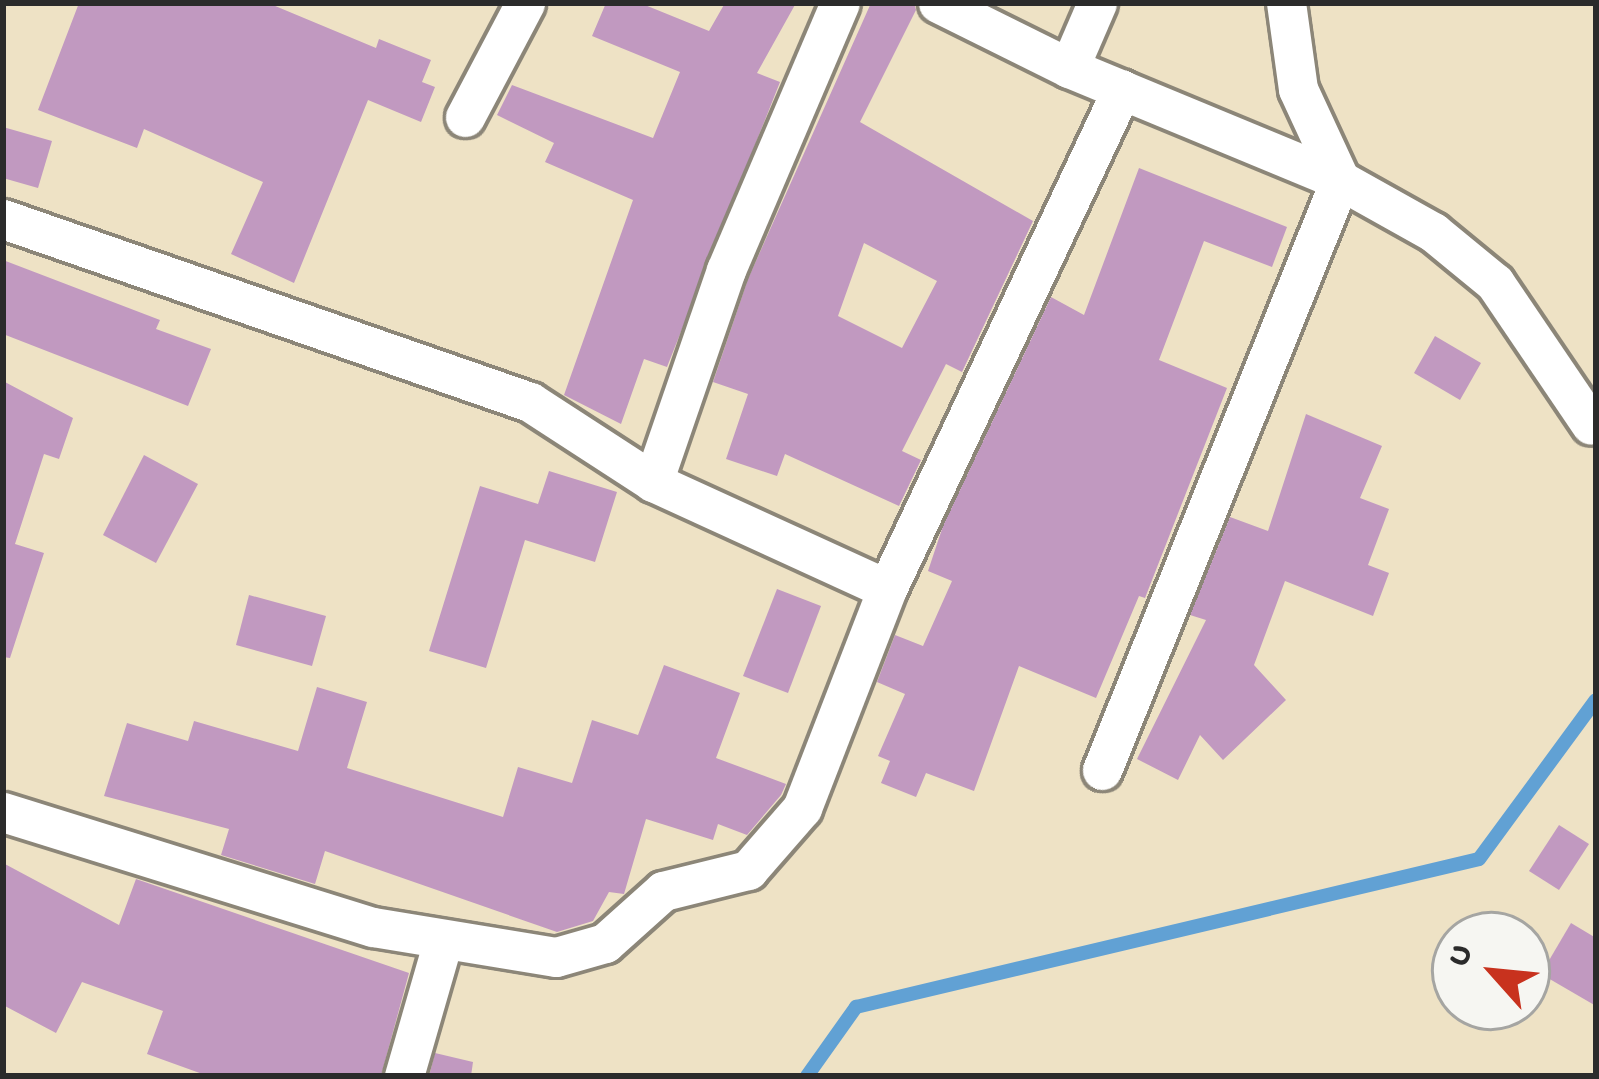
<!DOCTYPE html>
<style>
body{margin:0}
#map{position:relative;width:1599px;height:1079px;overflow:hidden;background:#eee2c5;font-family:"Gochi Hand",sans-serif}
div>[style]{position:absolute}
.stream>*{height:14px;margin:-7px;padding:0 7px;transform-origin:7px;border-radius:7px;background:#61a1d4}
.building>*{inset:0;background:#c199c0}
.roads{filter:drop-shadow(3px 0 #8c8678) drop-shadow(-3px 0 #8c8678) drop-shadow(0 3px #8c8678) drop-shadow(0 -3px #8c8678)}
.street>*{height:39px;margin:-19.5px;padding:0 19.5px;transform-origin:19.5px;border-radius:19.5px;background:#fff}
span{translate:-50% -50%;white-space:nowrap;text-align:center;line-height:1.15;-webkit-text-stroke:10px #f6f6f2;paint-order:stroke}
.frame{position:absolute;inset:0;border:6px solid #2b2b2b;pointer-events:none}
.north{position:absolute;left:1431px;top:911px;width:120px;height:120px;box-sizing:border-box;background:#f6f6f2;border:3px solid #a5a5a2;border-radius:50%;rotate:297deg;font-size:33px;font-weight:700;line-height:48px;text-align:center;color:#2b2b2b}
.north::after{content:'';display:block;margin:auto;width:42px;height:54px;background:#c8321e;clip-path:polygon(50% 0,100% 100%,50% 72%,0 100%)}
</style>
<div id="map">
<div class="stream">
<div style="left:807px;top:1076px;width:85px;rotate:-54.6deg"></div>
<div style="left:856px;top:1007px;width:640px;rotate:-13.36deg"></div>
<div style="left:1479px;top:859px;width:197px;rotate:-53.7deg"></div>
</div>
<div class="building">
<div style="clip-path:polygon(79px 3px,268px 3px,376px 48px,379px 39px,431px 60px,422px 82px,435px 87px,421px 122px,368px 100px,294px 283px,231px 254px,263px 182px,144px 129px,137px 148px,38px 110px)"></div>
<div style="clip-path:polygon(606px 3px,640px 3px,709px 31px,725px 3px,796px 3px,757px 73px,780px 82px,667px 367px,644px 359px,621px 424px,564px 395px,633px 200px,545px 162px,554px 143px,497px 115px,512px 85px,653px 138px,680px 72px,592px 36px)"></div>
<div style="clip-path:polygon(evenodd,871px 3px,914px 3px,916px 10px,860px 122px,1033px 221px,962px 372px,946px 364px,902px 451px,921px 460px,899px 506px,785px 454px,777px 476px,726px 459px,748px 394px,713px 382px,748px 279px,871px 3px,864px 243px,937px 281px,902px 348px,838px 316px,864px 243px)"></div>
<div style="clip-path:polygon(3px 127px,52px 141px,38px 188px,3px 178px)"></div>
<div style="clip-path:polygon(1139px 168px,1287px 227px,1272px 267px,1204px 241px,1159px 360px,1227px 388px,1145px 598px,1139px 596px,1096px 698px,1019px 666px,974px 791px,926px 773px,916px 797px,881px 783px,890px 761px,878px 756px,905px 694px,877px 682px,895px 635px,923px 646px,952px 581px,928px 571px,943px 526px,1051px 297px,1084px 315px)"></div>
<div style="clip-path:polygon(3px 260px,160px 320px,156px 329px,211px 349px,188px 406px,3px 334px)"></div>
<div style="clip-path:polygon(1435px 336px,1481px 363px,1460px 400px,1414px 373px)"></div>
<div style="clip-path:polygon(3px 381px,73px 418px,59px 459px,44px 454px,15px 544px,44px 553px,10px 658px,3px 657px)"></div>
<div style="clip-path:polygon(1306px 414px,1382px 446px,1360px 498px,1389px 509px,1368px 565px,1389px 573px,1373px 616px,1285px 581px,1254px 665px,1286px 700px,1223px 760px,1200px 735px,1178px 780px,1137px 759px,1206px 620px,1190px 615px,1230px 517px,1268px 531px)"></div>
<div style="clip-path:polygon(144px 455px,198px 484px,156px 563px,103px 535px)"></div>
<div style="clip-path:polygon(549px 471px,617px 492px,595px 562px,525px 540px,486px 668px,429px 651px,480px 486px,538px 504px)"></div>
<div style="clip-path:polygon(777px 589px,821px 606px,788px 693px,743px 676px)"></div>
<div style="clip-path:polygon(249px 595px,326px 616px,312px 666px,236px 645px)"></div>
<div style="clip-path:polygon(664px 665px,740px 693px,716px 758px,786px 784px,781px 795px,747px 835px,718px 824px,713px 840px,646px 819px,624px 894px,609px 892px,593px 921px,557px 932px,325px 851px,315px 884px,221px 855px,229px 829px,104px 796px,127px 723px,188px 741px,194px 721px,298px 751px,317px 687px,367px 702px,347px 768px,503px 817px,518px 767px,572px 783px,592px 720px,638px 735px)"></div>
<div style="clip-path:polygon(1559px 825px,1589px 844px,1559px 890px,1529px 871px)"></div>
<div style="clip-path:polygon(3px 863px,119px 925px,136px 879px,409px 973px,381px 1076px,208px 1076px,147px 1054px,163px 1011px,82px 982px,56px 1033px,3px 1005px)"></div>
<div style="clip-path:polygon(1571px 923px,1596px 938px,1596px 1006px,1541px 974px)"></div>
<div style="clip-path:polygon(435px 1053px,473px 1062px,471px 1076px,429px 1076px)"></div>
</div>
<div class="roads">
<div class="street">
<div style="left:938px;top:3px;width:146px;rotate:26.4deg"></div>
<div style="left:1069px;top:68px;width:293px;rotate:22.5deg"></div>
<div style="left:1340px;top:180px;width:107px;rotate:29.2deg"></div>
<div style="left:1433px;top:232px;width:80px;rotate:39.4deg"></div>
<div style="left:1495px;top:283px;width:171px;rotate:55.9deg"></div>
<div style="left:1069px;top:68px;width:71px;rotate:-66.7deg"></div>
<div style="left:465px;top:117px;width:129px;rotate:-62.2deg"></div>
<div style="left:3px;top:219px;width:558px;rotate:19.15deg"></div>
<div style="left:530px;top:402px;width:147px;rotate:33deg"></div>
<div style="left:653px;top:482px;width:257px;rotate:24.6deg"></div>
<div style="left:653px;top:482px;width:224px;rotate:-71deg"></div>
<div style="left:726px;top:270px;width:290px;rotate:-66.9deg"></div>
<div style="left:1102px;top:770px;width:636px;rotate:-68.03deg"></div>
<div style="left:1340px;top:180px;width:100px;rotate:-114.8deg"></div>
<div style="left:1298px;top:89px;width:87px;rotate:-97.9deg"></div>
<div style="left:3px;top:812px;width:387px;rotate:17.3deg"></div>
<div style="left:373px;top:927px;width:185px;rotate:9.3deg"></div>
<div style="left:556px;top:957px;width:51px;rotate:-15.9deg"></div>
<div style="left:605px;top:943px;width:78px;rotate:-41.9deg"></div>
<div style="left:663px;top:891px;width:88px;rotate:-13.9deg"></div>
<div style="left:748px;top:870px;width:82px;rotate:-48.9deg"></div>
<div style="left:802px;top:808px;width:235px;rotate:-68.8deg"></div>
<div style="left:887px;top:589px;width:552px;rotate:-64.83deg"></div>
<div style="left:404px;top:1076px;width:137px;rotate:-73.9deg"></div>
</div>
</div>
<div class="frame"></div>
<div class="north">U</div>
</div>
